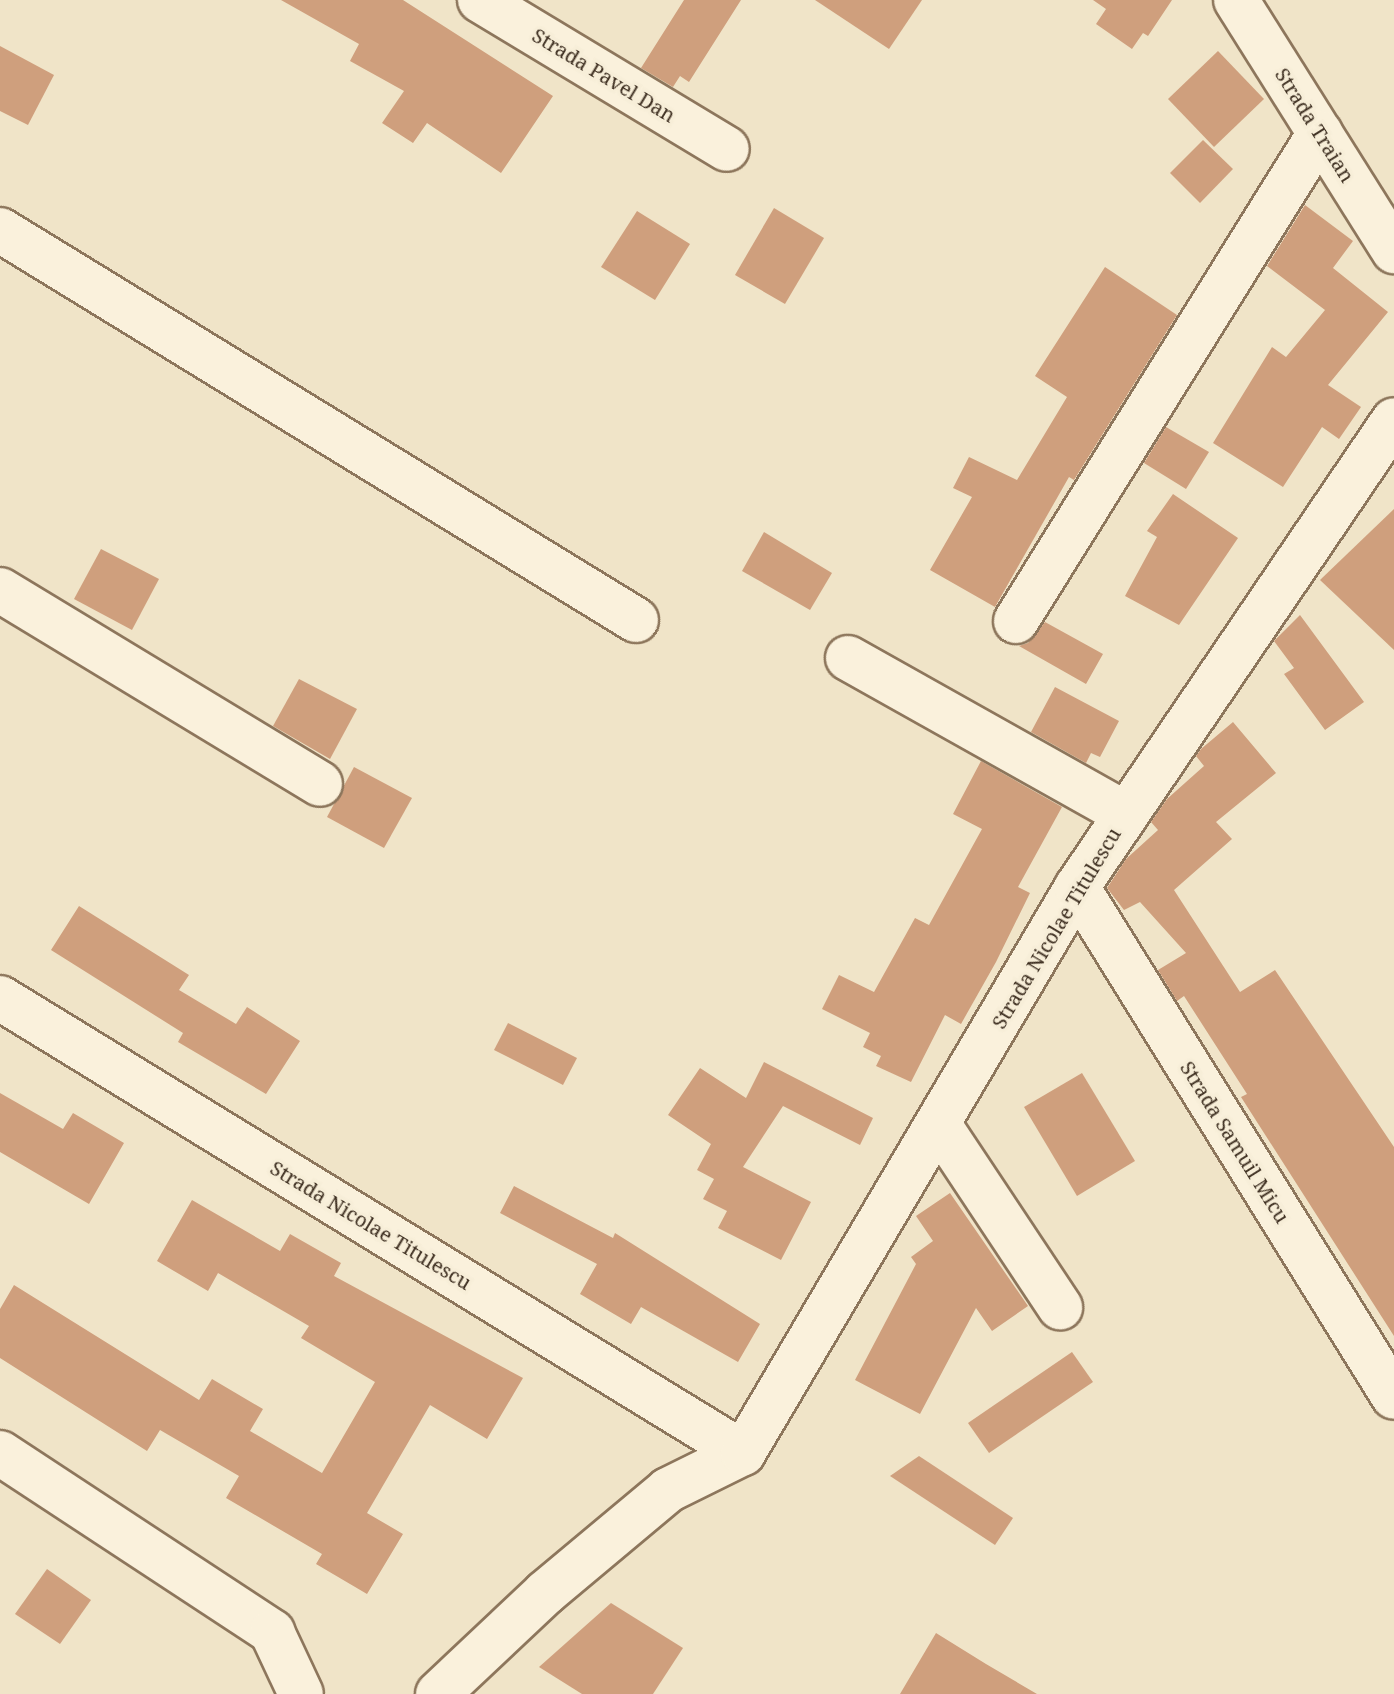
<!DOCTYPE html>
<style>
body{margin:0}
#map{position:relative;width:1394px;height:1694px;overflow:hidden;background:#f0e4c8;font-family:"Noto Serif",serif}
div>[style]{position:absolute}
.building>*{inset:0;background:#cf9f7d}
.roads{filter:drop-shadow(2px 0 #8d765c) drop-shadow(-2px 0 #8d765c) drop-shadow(0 2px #8d765c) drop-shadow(0 -2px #8d765c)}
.minor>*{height:44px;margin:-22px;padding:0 22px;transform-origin:22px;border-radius:22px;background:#faf1dc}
span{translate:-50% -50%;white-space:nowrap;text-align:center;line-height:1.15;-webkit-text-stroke:7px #f7eed8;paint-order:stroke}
.street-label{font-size:20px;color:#3d2e20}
</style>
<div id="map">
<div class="building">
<div style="clip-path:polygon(281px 0,403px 0,553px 96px,501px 173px,427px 123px,413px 143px,382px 123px,404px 91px,350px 61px,359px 44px)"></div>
<div style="clip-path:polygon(684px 0,741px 0,689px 82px,680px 76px,673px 87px,641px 68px)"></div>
<div style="clip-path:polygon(815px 0,922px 0,889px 49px)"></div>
<div style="clip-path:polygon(1093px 0,1172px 0,1148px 36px,1143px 33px,1132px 49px,1096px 24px,1106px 9px)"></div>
<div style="clip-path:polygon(0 46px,54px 75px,28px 125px,0 111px)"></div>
<div style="clip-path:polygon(1218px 51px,1264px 99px,1214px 147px,1168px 99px)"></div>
<div style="clip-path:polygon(1203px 140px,1233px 169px,1200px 203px,1170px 173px)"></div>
<div style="clip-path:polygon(1305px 205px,1353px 241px,1333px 268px,1388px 312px,1328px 385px,1361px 407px,1339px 439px,1322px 427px,1283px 487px,1213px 443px,1272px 347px,1286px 357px,1325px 310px,1267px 266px)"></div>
<div style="clip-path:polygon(774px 208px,824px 238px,785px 304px,735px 275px)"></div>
<div style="clip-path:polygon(637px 211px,690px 244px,655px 300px,601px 267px)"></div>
<div style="clip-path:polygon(1105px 267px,1177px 315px,1074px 480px,1069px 477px,995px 607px,930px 570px,972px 497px,953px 488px,969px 457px,1017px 480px,1067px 397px,1035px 376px)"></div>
<div style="clip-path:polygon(1166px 427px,1209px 452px,1186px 489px,1144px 463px)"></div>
<div style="clip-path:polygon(1173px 494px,1238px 538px,1179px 625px,1125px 596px,1157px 537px,1147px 531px)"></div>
<div style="clip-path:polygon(1394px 509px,1394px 650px,1320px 580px)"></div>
<div style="clip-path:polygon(764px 532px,832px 573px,810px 610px,742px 571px)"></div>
<div style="clip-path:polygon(101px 549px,159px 579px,132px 630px,74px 599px)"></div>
<div style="clip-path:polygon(1300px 615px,1364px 702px,1325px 730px,1284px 674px,1294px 668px,1274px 641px)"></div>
<div style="clip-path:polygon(1045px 622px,1103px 654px,1086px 684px,1019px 646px,1028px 643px)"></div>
<div style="clip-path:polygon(299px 679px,357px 709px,330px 759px,273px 726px)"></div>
<div style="clip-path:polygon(1055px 687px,1119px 721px,1100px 757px,1091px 753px,1086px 763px,1031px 732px)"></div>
<div style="clip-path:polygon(1233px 722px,1276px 773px,1216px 822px,1232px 839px,1174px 890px,1240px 992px,1275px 970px,1394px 1147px,1394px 1336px,1241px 1097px,1247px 1094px,1184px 996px,1177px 1001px,1158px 970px,1186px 953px,1140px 902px,1124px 910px,1107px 888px,1126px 859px,1158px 830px,1151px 822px,1167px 799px,1204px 766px,1196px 756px,1201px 749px)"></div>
<div style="clip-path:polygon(981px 761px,1062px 807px,1018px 887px,1030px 893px,996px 962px,961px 1024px,945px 1015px,911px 1082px,876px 1066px,881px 1056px,863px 1047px,870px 1033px,822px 1009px,839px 975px,874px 992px,915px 918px,929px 925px,982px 829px,953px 814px)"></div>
<div style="clip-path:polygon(354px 767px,412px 798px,384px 848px,327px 817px)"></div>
<div style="clip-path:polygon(79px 906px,189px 975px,179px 990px,236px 1024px,247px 1007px,300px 1041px,266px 1094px,178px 1042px,183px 1033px,51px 950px)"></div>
<div style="clip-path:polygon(508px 1023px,577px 1058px,563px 1085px,494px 1050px)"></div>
<div style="clip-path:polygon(764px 1062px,873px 1118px,860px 1145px,783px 1106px,743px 1167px,811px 1202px,781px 1260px,718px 1228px,727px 1211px,703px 1199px,714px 1179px,697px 1170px,711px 1144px,668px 1115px,700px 1068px,746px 1098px)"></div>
<div style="clip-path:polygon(1082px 1073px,1135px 1161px,1077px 1196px,1024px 1107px)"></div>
<div style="clip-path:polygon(0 1093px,63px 1129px,73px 1113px,124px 1143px,89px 1204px,0 1152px)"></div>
<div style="clip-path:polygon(514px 1186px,613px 1238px,615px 1233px,760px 1324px,738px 1362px,641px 1307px,631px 1324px,580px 1294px,597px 1264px,500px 1213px)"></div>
<div style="clip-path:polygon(950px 1193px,1028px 1306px,992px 1331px,976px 1308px,920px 1414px,855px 1380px,916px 1264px,911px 1257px,933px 1241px,916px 1216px)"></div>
<div style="clip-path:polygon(192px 1200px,280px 1251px,290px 1234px,341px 1263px,334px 1276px,523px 1378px,487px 1439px,430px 1405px,367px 1513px,403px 1534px,367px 1594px,316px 1564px,322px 1554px,226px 1498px,239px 1476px,160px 1430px,147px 1451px,0 1358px,0 1309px,14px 1285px,199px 1400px,212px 1379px,263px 1409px,250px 1431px,322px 1473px,375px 1382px,301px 1338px,309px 1326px,218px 1273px,208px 1291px,157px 1261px)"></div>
<div style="clip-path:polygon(1072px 1352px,1093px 1382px,989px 1453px,968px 1423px)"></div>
<div style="clip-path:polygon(919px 1456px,1013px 1518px,995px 1545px,890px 1476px)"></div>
<div style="clip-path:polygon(47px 1569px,91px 1600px,60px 1644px,15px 1614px)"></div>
<div style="clip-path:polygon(611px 1603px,683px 1648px,653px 1694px,582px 1694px,539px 1667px)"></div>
<div style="clip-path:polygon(936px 1633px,986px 1664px,1037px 1694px,900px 1694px)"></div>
</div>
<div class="roads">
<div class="minor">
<div style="left:480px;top:0;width:288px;rotate:31.1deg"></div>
<div style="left:1236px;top:0;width:297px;rotate:57.8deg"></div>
<div style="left:0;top:230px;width:746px;rotate:31.52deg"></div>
<div style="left:0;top:590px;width:374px;rotate:31.2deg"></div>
<div style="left:1016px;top:621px;width:575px;rotate:-58.08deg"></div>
<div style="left:848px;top:658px;width:319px;rotate:29.3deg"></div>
<div style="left:1077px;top:887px;width:600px;rotate:58.14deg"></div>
<div style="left:0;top:998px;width:871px;rotate:31.48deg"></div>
<div style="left:939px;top:1125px;width:219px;rotate:56.4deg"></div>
<div style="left:0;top:1453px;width:326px;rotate:33.3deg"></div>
<div style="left:272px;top:1632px;width:68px;rotate:64.9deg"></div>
<div style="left:438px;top:1694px;width:147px;rotate:-43.3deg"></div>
<div style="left:545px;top:1593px;width:160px;rotate:-39.9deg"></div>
<div style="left:668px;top:1490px;width:84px;rotate:-26.3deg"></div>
<div style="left:743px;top:1453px;width:657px;rotate:-59.45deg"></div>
<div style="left:1077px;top:887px;width:564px;rotate:-55.83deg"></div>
</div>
</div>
<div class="street-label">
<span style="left:604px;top:75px;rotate:31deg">Strada Pavel Dan</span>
<span style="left:1315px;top:125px;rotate:58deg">Strada Traian</span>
<span style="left:1056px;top:928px;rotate:-59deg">Strada Nicolae Titulescu</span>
<span style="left:1235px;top:1142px;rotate:58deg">Strada Samuil Micu</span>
<span style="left:371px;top:1225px;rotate:31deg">Strada Nicolae Titulescu</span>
</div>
</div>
